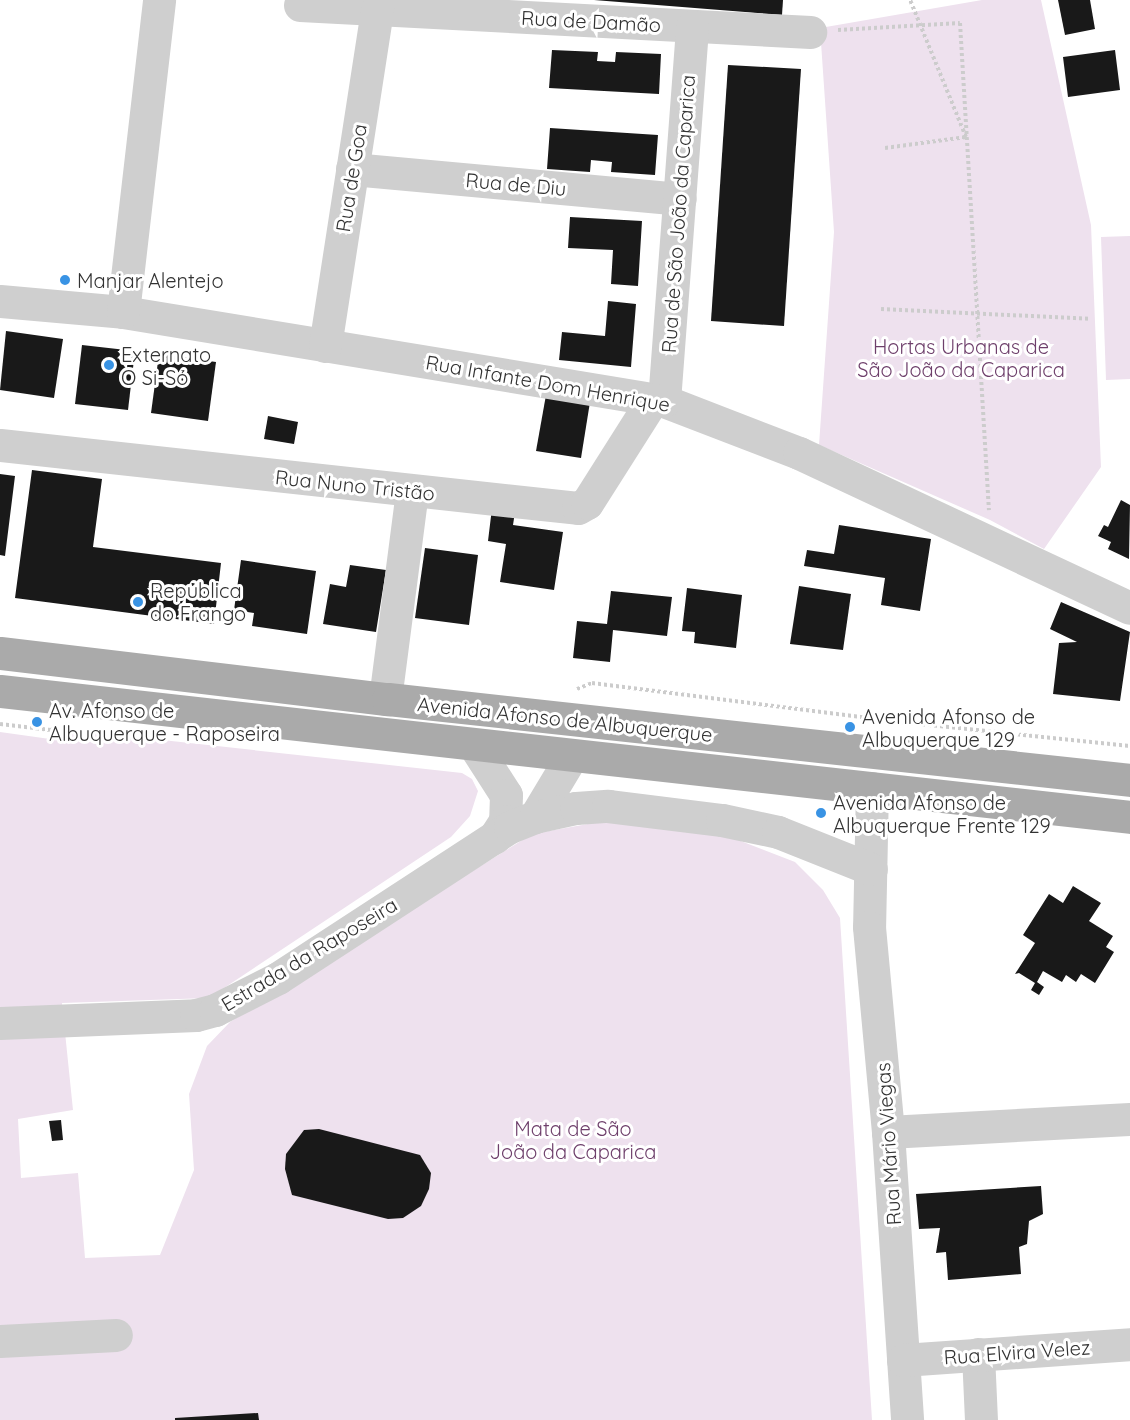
<!DOCTYPE html>
<meta charset="utf-8">
<style>
body{margin:0}
#map{position:relative;width:1130px;height:1420px;overflow:hidden;background:#fff;font-family:Quicksand,sans-serif}
div>[style]{position:absolute}
.green>*{inset:0;background:#eee1ee}
.building>*{inset:0;background:#191919}
.path>*{height:4px;margin-top:-2px;transform-origin:0;background:repeating-linear-gradient(90deg,#ccc 0 3px,transparent 0 6px)}
.minor>*{height:33px;margin:-16.5px;padding:0 16.5px;transform-origin:16.5px;border-radius:16.5px;background:#cfcfcf}
.major>*{height:33px;margin:-16.5px;padding:0 16.5px;transform-origin:16.5px;border-radius:16.5px;background:#aaa}
.dots>*{width:16px;height:16px;translate:-50% -50%;box-sizing:border-box;border:3px solid #fff;border-radius:50%}
span{translate:-50% -50%;white-space:nowrap;text-align:center;line-height:1.15;-webkit-text-stroke:6px #fff;paint-order:stroke}
.street-label{font-size:20px;color:#323232}
.poi-label{font-size:20px;color:#323232}
.left{translate:0 -50%;text-align:left}
.park-label{font-size:20px;color:#6e3f6b}
</style>
<div id="map">
<div class="green">
<div style="clip-path:polygon(982px 0,1041px 0,1091px 225px,1101px 467px,1044px 549px,990px 520px,819px 445px,834px 232px,820px 28px)"></div>
<div style="clip-path:polygon(1130px 236px,1130px 379px,1106px 380px,1101px 237px)"></div>
<div style="clip-path:polygon(80px 731px,462px 773px,472px 779px,478px 791px,470px 816px,451px 837px,209px 998px,62px 1003px,73px 1110px,18px 1119px,21px 1178px,78px 1173px,85px 1258px,160px 1255px,194px 1170px,189px 1094px,207px 1046px,230px 1022px,532px 834px,599px 822px,707px 828px,795px 862px,823px 890px,840px 918px,872px 1420px,0 1420px,0 732px,50px 739px)"></div>
</div>
<div class="building">
<div style="clip-path:polygon(594px 0,783px 0,782px 15px)"></div>
<div style="clip-path:polygon(1058px 0,1090px 0,1095px 29px,1065px 35px)"></div>
<div style="clip-path:polygon(552px 50px,598px 52px,597px 61px,615px 62px,616px 52px,661px 54px,659px 94px,549px 88px)"></div>
<div style="clip-path:polygon(1115px 50px,1120px 90px,1068px 97px,1063px 57px)"></div>
<div style="clip-path:polygon(728px 65px,801px 69px,784px 326px,711px 321px)"></div>
<div style="clip-path:polygon(550px 128px,658px 135px,655px 175px,611px 172px,612px 162px,591px 160px,590px 172px,547px 169px)"></div>
<div style="clip-path:polygon(570px 217px,642px 221px,638px 286px,611px 284px,613px 250px,568px 248px)"></div>
<div style="clip-path:polygon(608px 301px,636px 304px,631px 367px,559px 360px,562px 332px,605px 336px)"></div>
<div style="clip-path:polygon(6px 331px,63px 339px,54px 398px,0 390px)"></div>
<div style="clip-path:polygon(82px 345px,135px 351px,128px 410px,75px 404px)"></div>
<div style="clip-path:polygon(159px 354px,216px 362px,208px 421px,151px 413px)"></div>
<div style="clip-path:polygon(546px 395px,590px 402px,581px 458px,536px 451px)"></div>
<div style="clip-path:polygon(268px 416px,298px 422px,294px 444px,264px 439px)"></div>
<div style="clip-path:polygon(32px 470px,102px 479px,93px 547px,221px 563px,214px 624px,15px 598px)"></div>
<div style="clip-path:polygon(0 474px,15px 476px,5px 556px,0 555px)"></div>
<div style="clip-path:polygon(1121px 500px,1130px 505px,1129px 559px,1108px 549px,1111px 542px,1098px 536px,1104px 525px,1108px 527px)"></div>
<div style="clip-path:polygon(492px 508px,515px 512px,513px 525px,563px 532px,554px 590px,500px 582px,506px 544px,488px 541px)"></div>
<div style="clip-path:polygon(839px 525px,931px 539px,920px 611px,881px 605px,885px 578px,804px 566px,807px 550px,834px 554px)"></div>
<div style="clip-path:polygon(425px 548px,478px 555px,469px 625px,415px 618px)"></div>
<div style="clip-path:polygon(241px 560px,316px 571px,307px 634px,252px 626px,254px 613px,234px 610px)"></div>
<div style="clip-path:polygon(350px 565px,386px 570px,376px 632px,323px 624px,330px 584px,346px 587px)"></div>
<div style="clip-path:polygon(799px 586px,851px 594px,843px 650px,790px 644px)"></div>
<div style="clip-path:polygon(687px 588px,742px 595px,736px 648px,694px 643px,695px 632px,682px 631px)"></div>
<div style="clip-path:polygon(611px 591px,672px 597px,667px 636px,613px 630px,610px 662px,573px 658px,577px 621px,607px 624px)"></div>
<div style="clip-path:polygon(1061px 602px,1130px 632px,1120px 701px,1053px 694px,1059px 643px,1077px 642px,1050px 629px)"></div>
<div style="clip-path:polygon(1073px 886px,1101px 903px,1089px 921px,1113px 936px,1106px 947px,1114px 952px,1095px 983px,1081px 974px,1076px 982px,1066px 975px,1062px 982px,1043px 971px,1037px 982px,1044px 987px,1039px 995px,1031px 990px,1035px 983px,1019px 973px,1015px 974px,1035px 943px,1023px 935px,1049px 894px,1063px 903px)"></div>
<div style="clip-path:polygon(61px 1120px,63px 1140px,52px 1141px,49px 1121px)"></div>
<div style="clip-path:polygon(319px 1129px,420px 1155px,431px 1173px,429px 1189px,421px 1206px,403px 1218px,388px 1219px,292px 1195px,285px 1169px,286px 1154px,304px 1130px)"></div>
<div style="clip-path:polygon(1041px 1186px,1043px 1214px,1029px 1221px,1027px 1244px,1019px 1247px,1021px 1274px,948px 1280px,946px 1252px,936px 1253px,940px 1228px,919px 1229px,916px 1194px)"></div>
<div style="clip-path:polygon(258px 1413px,259px 1420px,175px 1420px,175px 1418px)"></div>
</div>
<div class="path">
<div style="left:838px;top:30px;width:122px;rotate:-3.3deg"></div>
<div style="left:960px;top:23px;width:488px;rotate:86.6deg"></div>
<div style="left:885px;top:148px;width:82px;rotate:-7.7deg"></div>
<div style="left:966px;top:137px;width:148px;rotate:-112.2deg"></div>
<div style="left:881px;top:309px;width:209px;rotate:2.7deg"></div>
<div style="left:577px;top:689px;width:16px;rotate:-22deg"></div>
<div style="left:592px;top:683px;width:321px;rotate:7.2deg"></div>
<div style="left:910px;top:723px;width:221px;rotate:6deg"></div>
<div style="left:0;top:724px;width:51px;rotate:6.7deg"></div>
<div style="left:51px;top:730px;width:5px;rotate:-37deg"></div>
</div>
<div class="minor">
<div style="left:300px;top:5px;width:511px;rotate:3.03deg"></div>
<div style="left:352px;top:169px;width:329px;rotate:5.2deg"></div>
<div style="left:0;top:301px;width:123px;rotate:5.1deg"></div>
<div style="left:123px;top:312px;width:548px;rotate:9.34deg"></div>
<div style="left:664px;top:401px;width:145px;rotate:21.1deg"></div>
<div style="left:799px;top:453px;width:365px;rotate:25.1deg"></div>
<div style="left:123px;top:312px;width:314px;rotate:-83.4deg"></div>
<div style="left:325px;top:346px;width:341px;rotate:-81.2deg"></div>
<div style="left:664px;top:401px;width:375px;rotate:-85.7deg"></div>
<div style="left:0;top:445px;width:581px;rotate:6.22deg"></div>
<div style="left:578px;top:508px;width:10px;rotate:-29deg"></div>
<div style="left:587px;top:503px;width:123px;rotate:-57.6deg"></div>
<div style="left:385px;top:699px;width:210px;rotate:-82.6deg"></div>
<div style="left:474px;top:745px;width:59px;rotate:57.4deg"></div>
<div style="left:506px;top:795px;width:26px;rotate:92deg"></div>
<div style="left:505px;top:821px;width:20px;rotate:123deg"></div>
<div style="left:872px;top:788px;width:139px;rotate:91.2deg"></div>
<div style="left:869px;top:927px;width:206px;rotate:84.7deg"></div>
<div style="left:888px;top:1132px;width:289px;rotate:86.2deg"></div>
<div style="left:535px;top:817px;width:70px;rotate:-59deg"></div>
<div style="left:0;top:1023px;width:196px;rotate:-2.3deg"></div>
<div style="left:196px;top:1015px;width:20px;rotate:-15deg"></div>
<div style="left:215px;top:1010px;width:71px;rotate:-26.9deg"></div>
<div style="left:278px;top:978px;width:277px;rotate:-33.1deg"></div>
<div style="left:510px;top:827px;width:27px;rotate:-22deg"></div>
<div style="left:535px;top:817px;width:42px;rotate:-12.4deg"></div>
<div style="left:576px;top:808px;width:32px;rotate:-4deg"></div>
<div style="left:608px;top:806px;width:115px;rotate:7deg"></div>
<div style="left:722px;top:820px;width:57px;rotate:12.1deg"></div>
<div style="left:778px;top:832px;width:100px;rotate:21.7deg"></div>
<div style="left:888px;top:1132px;width:242px;rotate:-3.1deg"></div>
<div style="left:0;top:1341px;width:116px;rotate:-3deg"></div>
<div style="left:978px;top:1354px;width:66px;rotate:87.4deg"></div>
<div style="left:903px;top:1360px;width:228px;rotate:-4deg"></div>
</div>
<div class="major">
<div style="left:0;top:653px;width:391px;rotate:6.8deg"></div>
<div style="left:388px;top:699px;width:746px;rotate:6.23deg"></div>
<div style="left:0;top:691px;width:1137px;rotate:6.36deg"></div>
</div>
<div class="dots">
<div style="left:65px;top:280px;background:#3993e4"></div>
<div style="left:109px;top:365px;background:#3993e4"></div>
<div style="left:138px;top:602px;background:#3993e4"></div>
<div style="left:37px;top:722px;background:#3993e4"></div>
<div style="left:850px;top:727px;background:#3993e4"></div>
<div style="left:821px;top:813px;background:#3993e4"></div>
</div>
<div class="street-label">
<span style="left:591px;top:21px;rotate:3deg">Rua de Damão</span>
<span style="left:351px;top:178px;rotate:-81deg">Rua de Goa</span>
<span style="left:516px;top:184px;rotate:5deg">Rua de Diu</span>
<span style="left:678px;top:214px;rotate:-86deg">Rua de São João da Caparica</span>
<span style="left:548px;top:383px;rotate:10deg">Rua Infante Dom Henrique</span>
<span style="left:355px;top:485px;rotate:6deg">Rua Nuno Tristão</span>
<span style="left:565px;top:719px;rotate:6deg">Avenida Afonso de Albuquerque</span>
<span style="left:309px;top:954px;rotate:-31deg">Estrada da Raposeira</span>
<span style="left:888px;top:1144px;rotate:-94deg">Rua Mário Viegas</span>
<span style="left:1017px;top:1352px;rotate:-4deg">Rua Elvira Velez</span>
</div>
<div class="poi-label">
<span class="left" style="left:77px;top:280px">Manjar Alentejo</span>
<span class="left" style="left:121px;top:366px">Externato<br>O Si-Só</span>
<span class="left" style="left:150px;top:602px">República<br>do Frango</span>
<span class="left" style="left:49px;top:722px">Av. Afonso de<br>Albuquerque - Raposeira</span>
<span class="left" style="left:862px;top:728px">Avenida Afonso de<br>Albuquerque 129</span>
<span class="left" style="left:833px;top:814px">Avenida Afonso de<br>Albuquerque Frente 129</span>
</div>
<div class="park-label">
<span style="left:961px;top:358px">Hortas Urbanas de<br>São João da Caparica</span>
<span style="left:573px;top:1140px">Mata de São<br>João da Caparica</span>
</div>
</div>
